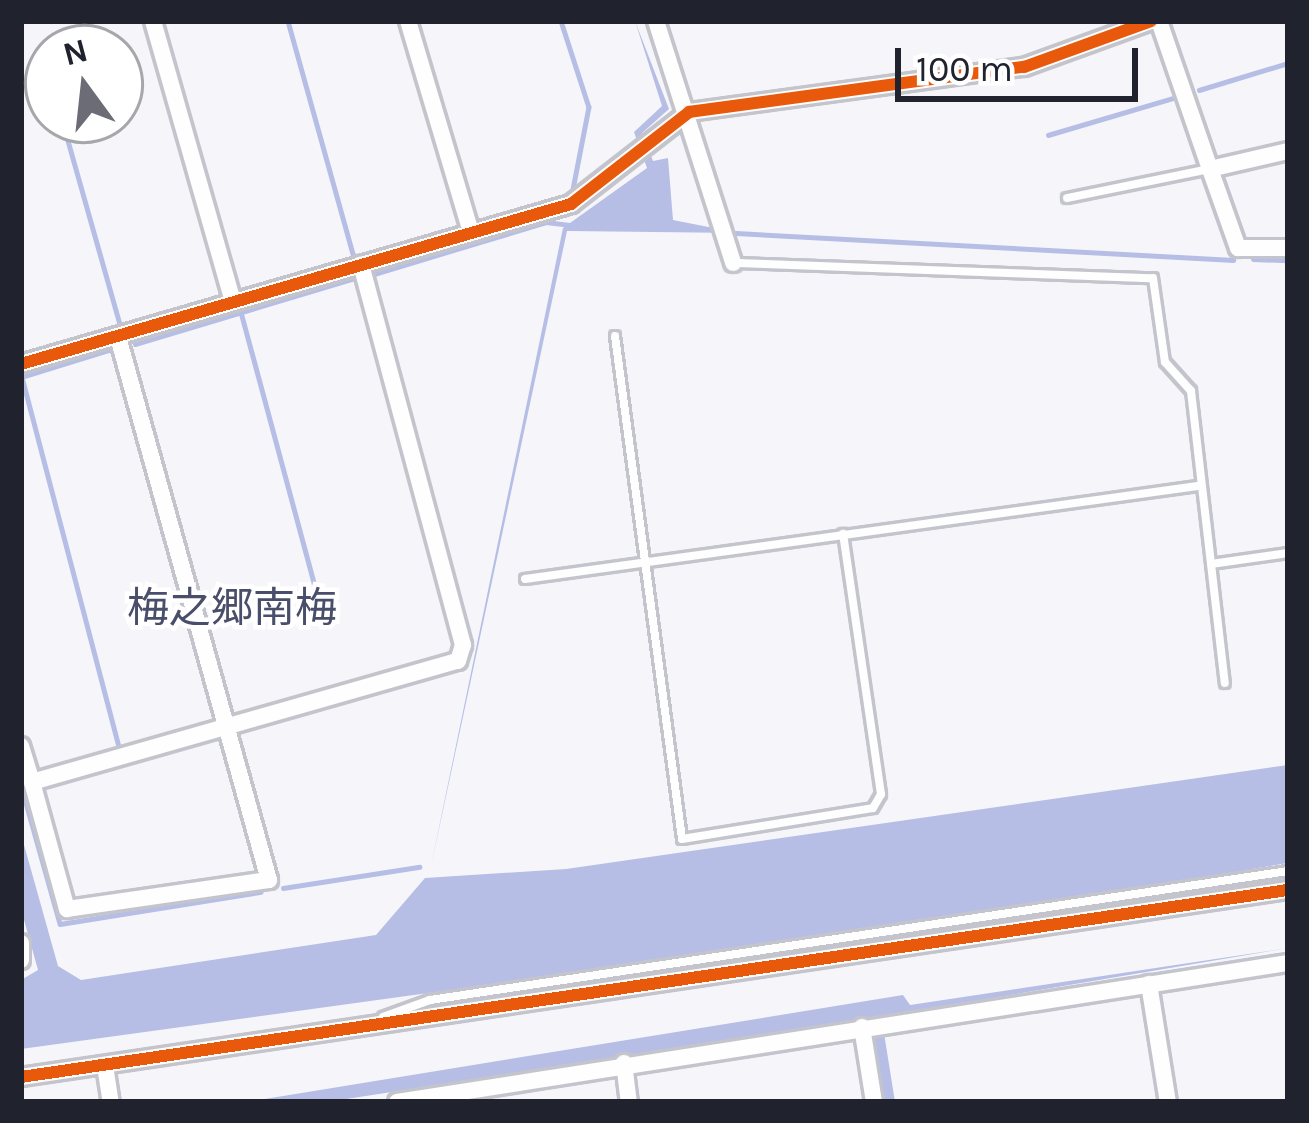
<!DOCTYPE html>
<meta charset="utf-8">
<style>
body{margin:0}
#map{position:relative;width:1309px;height:1123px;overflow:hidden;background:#f6f6fa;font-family:Karla,"Noto Sans JP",sans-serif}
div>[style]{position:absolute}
.water>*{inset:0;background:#b6bee6}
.stream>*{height:4.5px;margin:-2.25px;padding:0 2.25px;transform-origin:2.25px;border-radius:2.25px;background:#b6bee6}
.roads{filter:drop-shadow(3px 0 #c3c4cc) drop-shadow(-3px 0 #c3c4cc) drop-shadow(0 3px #c3c4cc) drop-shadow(0 -3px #c3c4cc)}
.lane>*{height:8px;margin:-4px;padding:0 4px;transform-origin:4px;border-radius:4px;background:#fefefe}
.street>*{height:16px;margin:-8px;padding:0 8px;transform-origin:8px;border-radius:8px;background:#fefefe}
.cycleway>*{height:12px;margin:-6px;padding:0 6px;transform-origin:6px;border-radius:6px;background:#e8590c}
span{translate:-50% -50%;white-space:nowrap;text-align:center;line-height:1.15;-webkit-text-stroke:9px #fff;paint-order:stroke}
.neighbourhood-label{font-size:42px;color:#494e6a}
.frame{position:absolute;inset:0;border:24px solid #20222e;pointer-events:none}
.north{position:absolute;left:24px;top:24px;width:120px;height:120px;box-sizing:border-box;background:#fff;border:3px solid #a6a7ab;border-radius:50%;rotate:345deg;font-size:33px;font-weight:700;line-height:48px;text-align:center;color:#20222e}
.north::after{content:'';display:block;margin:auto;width:42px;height:54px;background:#6b6c75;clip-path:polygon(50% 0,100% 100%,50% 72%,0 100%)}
.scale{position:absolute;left:895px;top:48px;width:243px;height:54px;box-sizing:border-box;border:6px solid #20222e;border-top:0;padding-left:15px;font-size:36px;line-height:42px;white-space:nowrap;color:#20222e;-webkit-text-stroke:9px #fff;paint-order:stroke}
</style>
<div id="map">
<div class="water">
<div style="clip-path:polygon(635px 21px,669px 109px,642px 133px,653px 161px,668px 158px,673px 220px,739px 233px,567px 231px,430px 871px,563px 228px,647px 168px,634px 132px,662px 106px)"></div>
<div style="clip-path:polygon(1288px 765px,1288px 863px,880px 931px,21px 1049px,21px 980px,38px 970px,21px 909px,21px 834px,58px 966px,81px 980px,376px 935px,425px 878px,566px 869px)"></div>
<div style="clip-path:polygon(1288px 948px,928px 1009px,884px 1033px,895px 1102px,883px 1102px,865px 1019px,327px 1102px,246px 1102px,903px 995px,910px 1005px)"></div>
</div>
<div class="stream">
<div style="left:288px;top:21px;width:245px;rotate:74.4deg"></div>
<div style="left:561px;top:21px;width:90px;rotate:72deg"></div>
<div style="left:589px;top:107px;width:84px;rotate:101deg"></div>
<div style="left:1199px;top:90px;width:93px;rotate:-16.9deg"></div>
<div style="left:65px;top:130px;width:202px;rotate:74.2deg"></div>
<div style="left:1048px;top:135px;width:134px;rotate:-16.5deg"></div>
<div style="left:736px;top:233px;width:498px;rotate:3.1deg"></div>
<div style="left:1253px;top:259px;width:35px;rotate:2deg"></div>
<div style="left:374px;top:274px;width:180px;rotate:-16.8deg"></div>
<div style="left:546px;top:222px;width:23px;rotate:7deg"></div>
<div style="left:241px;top:312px;width:299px;rotate:74.9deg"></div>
<div style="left:135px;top:344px;width:227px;rotate:-16.7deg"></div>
<div style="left:21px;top:377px;width:95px;rotate:-17.1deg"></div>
<div style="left:22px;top:377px;width:379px;rotate:75.3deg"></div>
<div style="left:21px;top:785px;width:144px;rotate:74.3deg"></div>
<div style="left:60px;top:924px;width:203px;rotate:-9.1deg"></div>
<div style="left:283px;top:888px;width:138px;rotate:-8.8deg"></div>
</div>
<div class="roads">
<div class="lane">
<div style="left:1067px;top:198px;width:145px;rotate:-11.5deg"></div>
<div style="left:735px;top:263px;width:418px;rotate:2.1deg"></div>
<div style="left:1153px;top:278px;width:85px;rotate:81.9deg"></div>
<div style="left:1165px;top:362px;width:39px;rotate:48deg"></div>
<div style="left:1191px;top:391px;width:294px;rotate:83.4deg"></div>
<div style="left:615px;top:336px;width:507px;rotate:82.41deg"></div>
<div style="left:682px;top:839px;width:193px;rotate:-9.2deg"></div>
<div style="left:873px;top:808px;width:16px;rotate:-60deg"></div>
<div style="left:881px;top:794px;width:263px;rotate:-98.3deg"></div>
<div style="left:1211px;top:564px;width:78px;rotate:-8.1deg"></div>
<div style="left:525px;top:579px;width:679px;rotate:-7.87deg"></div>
<div style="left:383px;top:1017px;width:50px;rotate:-19.9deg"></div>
<div style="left:430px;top:1000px;width:868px;rotate:-8.55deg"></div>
</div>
<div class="street">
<div style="left:153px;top:21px;width:291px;rotate:74.1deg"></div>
<div style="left:408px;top:21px;width:221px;rotate:73.4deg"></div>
<div style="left:656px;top:21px;width:254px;rotate:72.3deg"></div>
<div style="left:1159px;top:21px;width:157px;rotate:71deg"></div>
<div style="left:1210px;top:169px;width:80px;rotate:-13deg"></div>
<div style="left:1210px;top:169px;width:84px;rotate:70.5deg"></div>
<div style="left:1238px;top:248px;width:50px"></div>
<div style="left:21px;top:364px;width:573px;rotate:-16.22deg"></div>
<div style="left:571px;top:204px;width:150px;rotate:-37.9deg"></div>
<div style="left:689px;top:112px;width:338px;rotate:-7.7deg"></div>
<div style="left:1024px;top:67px;width:135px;rotate:-19.9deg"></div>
<div style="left:21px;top:746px;width:38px;rotate:73deg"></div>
<div style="left:32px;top:782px;width:443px;rotate:-15.9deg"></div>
<div style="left:458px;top:661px;width:17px;rotate:-73deg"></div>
<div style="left:463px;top:645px;width:394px;rotate:-105deg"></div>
<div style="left:32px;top:782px;width:132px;rotate:74.6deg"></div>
<div style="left:67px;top:909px;width:204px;rotate:-8.2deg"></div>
<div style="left:269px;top:880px;width:564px;rotate:-105.54deg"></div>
<div style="left:21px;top:943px;width:17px;rotate:90deg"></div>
<div style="left:1149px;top:984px;width:120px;rotate:80.9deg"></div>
<div style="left:862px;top:1027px;width:76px;rotate:80.9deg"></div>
<div style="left:624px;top:1063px;width:39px;rotate:83deg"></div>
<div style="left:105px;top:1066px;width:36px;rotate:81deg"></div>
<div style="left:21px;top:1077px;width:1281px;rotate:-8.4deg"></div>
<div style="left:397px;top:1102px;width:902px;rotate:-8.87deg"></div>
</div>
</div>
<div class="cycleway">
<div style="left:21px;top:364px;width:573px;rotate:-16.22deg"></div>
<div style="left:571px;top:204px;width:150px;rotate:-37.9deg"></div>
<div style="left:689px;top:112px;width:338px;rotate:-7.7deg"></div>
<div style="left:1024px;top:67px;width:135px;rotate:-19.9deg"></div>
<div style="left:21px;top:1077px;width:1281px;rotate:-8.4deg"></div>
</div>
<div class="neighbourhood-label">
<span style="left:232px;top:608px">梅之郷南梅</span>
</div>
<div class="frame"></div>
<div class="north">N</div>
<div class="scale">100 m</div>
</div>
